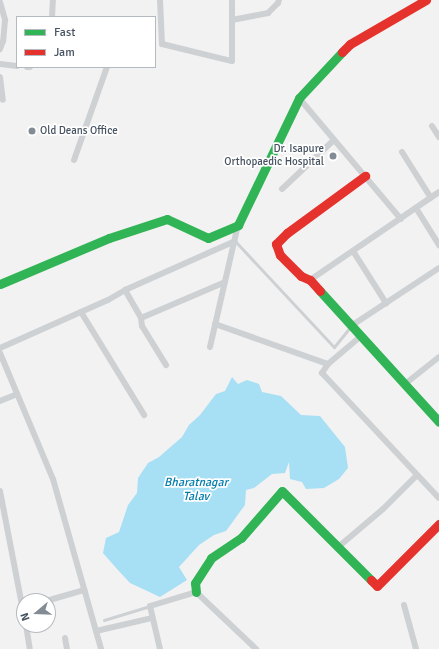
<!DOCTYPE html>
<style>
body{margin:0}
#map{position:relative;width:439px;height:649px;overflow:hidden;background:#f3f2f2;font-family:Signika,sans-serif}
div>[style]{position:absolute}
.water>*{inset:0;background:#a7dff4}
.lane>*{height:3px;margin:-1.5px;padding:0 1.5px;transform-origin:1.5px;border-radius:1.5px;background:#ced1d3}
.street>*{height:6px;margin:-3px;padding:0 3px;transform-origin:3px;border-radius:3px;background:#ced1d3}
.fast>*{height:9px;margin:-4.5px;padding:0 4.5px;transform-origin:4.5px;border-radius:4.5px;background:#30b455}
.jam>*{height:9px;margin:-4.5px;padding:0 4.5px;transform-origin:4.5px;border-radius:4.5px;background:#e5322d}
.dots>*{width:11px;height:11px;translate:-50% -50%;box-sizing:border-box;border:2px solid #fff;border-radius:50%}
span{translate:-50% -50%;white-space:nowrap;text-align:center;line-height:1.15;-webkit-text-stroke:3.5px #fff;paint-order:stroke}
.poi-label{font-size:11px;color:#475361}
.left{translate:0 -50%;text-align:left}
.right{translate:-100% -50%;text-align:right}
.water-label{font-size:12px;color:#027cab;font-style:italic}
.legend{position:absolute;left:16px;top:16px;width:140px;height:52px;box-sizing:border-box;background:#fff;border:1px solid #b5bac0;margin:0;padding:5px 7px;list-style:none;font-size:12px;color:#475361}
.legend li{display:flex;align-items:center;gap:8px;height:20px}
.legend b{width:20px;border:1px solid #b5bac0}
.north{position:absolute;left:16px;top:593px;width:40px;height:40px;box-sizing:border-box;background:#fff;border:1px solid #b5bac0;border-radius:50%;rotate:251deg;font-size:11px;font-weight:700;line-height:16px;text-align:center;color:#475361}
.north::after{content:'';display:block;margin:auto;width:14px;height:18px;background:#838b94;clip-path:polygon(50% 0,100% 100%,50% 72%,0 100%)}
</style>
<div id="map">
<div class="water">
<div style="clip-path:polygon(232px 377px,238px 384px,247px 380px,259px 384px,262px 392px,281px 396px,301px 415px,320px 416px,345px 447px,348px 468px,339px 479px,324px 488px,306px 489px,302px 482px,290px 479px,289px 462px,285px 473px,272px 474px,254px 488px,246px 490px,245px 505px,226px 531px,214px 535px,199px 545px,179px 567px,187px 580px,160px 597px,130px 583px,117px 569px,103px 553px,106px 538px,119px 532px,128px 505px,137px 493px,138px 478px,148px 463px,159px 457px,182px 437px,189px 425px,200px 415px,216px 394px,225px 391px)"></div>
</div>
<div class="lane">
<div style="left:235px;top:241px;width:145px;rotate:47deg"></div>
<div style="left:334px;top:347px;width:27px;rotate:-51deg"></div>
<div style="left:104px;top:620px;width:48px;rotate:-16.9deg"></div>
</div>
<div class="street">
<div style="left:160px;top:0;width:44px;rotate:87.4deg"></div>
<div style="left:162px;top:44px;width:72px;rotate:13.7deg"></div>
<div style="left:232px;top:61px;width:61px;rotate:-90deg"></div>
<div style="left:0;top:2px;width:19px;rotate:74deg"></div>
<div style="left:5px;top:20px;width:21px;rotate:95deg"></div>
<div style="left:3px;top:41px;width:9px;rotate:111deg"></div>
<div style="left:52px;top:17px;width:17px;rotate:-87deg"></div>
<div style="left:232px;top:20px;width:37px;rotate:-11deg"></div>
<div style="left:268px;top:13px;width:14px;rotate:-45deg"></div>
<div style="left:278px;top:3px;width:3px;rotate:-72deg"></div>
<div style="left:0;top:64px;width:17px;rotate:7deg"></div>
<div style="left:27px;top:67px;width:3px"></div>
<div style="left:0;top:77px;width:23px;rotate:83deg"></div>
<div style="left:299px;top:98px;width:158px;rotate:49.9deg"></div>
<div style="left:432px;top:126px;width:13px;rotate:58deg"></div>
<div style="left:402px;top:152px;width:54px;rotate:57.8deg"></div>
<div style="left:74px;top:160px;width:99px;rotate:-70.5deg"></div>
<div style="left:282px;top:189px;width:71px;rotate:-43.3deg"></div>
<div style="left:416px;top:208px;width:44px;rotate:58.1deg"></div>
<div style="left:353px;top:251px;width:62px;rotate:57.6deg"></div>
<div style="left:310px;top:280px;width:156px;rotate:-34.3deg"></div>
<div style="left:125px;top:290px;width:120px;rotate:-24deg"></div>
<div style="left:81px;top:312px;width:121px;rotate:58.5deg"></div>
<div style="left:141px;top:318px;width:91px;rotate:-23.2deg"></div>
<div style="left:215px;top:324px;width:120px;rotate:19.5deg"></div>
<div style="left:328px;top:364px;width:11px;rotate:124deg"></div>
<div style="left:322px;top:373px;width:171px;rotate:46.9deg"></div>
<div style="left:351px;top:326px;width:105px;rotate:-33.4deg"></div>
<div style="left:210px;top:347px;width:125px;rotate:-77.1deg"></div>
<div style="left:0;top:348px;width:118px;rotate:-24deg"></div>
<div style="left:108px;top:300px;width:20px;rotate:-30deg"></div>
<div style="left:125px;top:290px;width:32px;rotate:60deg"></div>
<div style="left:141px;top:318px;width:8px;rotate:83deg"></div>
<div style="left:142px;top:326px;width:46px;rotate:58.4deg"></div>
<div style="left:0;top:353px;width:137px;rotate:67.2deg"></div>
<div style="left:53px;top:479px;width:177px;rotate:74.2deg"></div>
<div style="left:328px;top:364px;width:43px;rotate:-40.3deg"></div>
<div style="left:405px;top:384px;width:43px;rotate:-38.5deg"></div>
<div style="left:0;top:401px;width:18px;rotate:-22deg"></div>
<div style="left:0;top:491px;width:127px;rotate:79.1deg"></div>
<div style="left:337px;top:548px;width:60px;rotate:-40.3deg"></div>
<div style="left:383px;top:509px;width:48px;rotate:-45deg"></div>
<div style="left:46px;top:601px;width:40px;rotate:-16deg"></div>
<div style="left:404px;top:605px;width:46px;rotate:74.7deg"></div>
<div style="left:26px;top:625px;width:24px;rotate:81deg"></div>
<div style="left:96px;top:631px;width:57px;rotate:-13.1deg"></div>
<div style="left:65px;top:638px;width:11px;rotate:80deg"></div>
<div style="left:160px;top:649px;width:44px;rotate:-103.1deg"></div>
<div style="left:150px;top:606px;width:48px;rotate:-16.9deg"></div>
<div style="left:196px;top:592px;width:83px;rotate:43.5deg"></div>
</div>
<div class="fast">
<div style="left:0;top:284px;width:118px;rotate:-22.9deg"></div>
<div style="left:109px;top:238px;width:61px;rotate:-18.1deg"></div>
<div style="left:167px;top:219px;width:45px;rotate:24.9deg"></div>
<div style="left:208px;top:238px;width:33px;rotate:-23deg"></div>
<div style="left:238px;top:225px;width:141px;rotate:-64.3deg"></div>
<div style="left:299px;top:98px;width:63px;rotate:-46.9deg"></div>
<div style="left:320px;top:291px;width:177px;rotate:47.7deg"></div>
<div style="left:196px;top:592px;width:9px;rotate:-96deg"></div>
<div style="left:195px;top:583px;width:30px;rotate:-57deg"></div>
<div style="left:211px;top:558px;width:36px;rotate:-34deg"></div>
<div style="left:241px;top:538px;width:62px;rotate:-48.9deg"></div>
<div style="left:282px;top:491px;width:126px;rotate:45deg"></div>
</div>
<div class="jam">
<div style="left:342px;top:52px;width:11px;rotate:-45deg"></div>
<div style="left:350px;top:44px;width:88px;rotate:-30.1deg"></div>
<div style="left:320px;top:291px;width:15px;rotate:-132deg"></div>
<div style="left:310px;top:280px;width:10px;rotate:-156deg"></div>
<div style="left:301px;top:276px;width:30px;rotate:-135deg"></div>
<div style="left:280px;top:255px;width:12px;rotate:-110deg"></div>
<div style="left:276px;top:244px;width:16px;rotate:-45deg"></div>
<div style="left:287px;top:233px;width:97px;rotate:-36.2deg"></div>
<div style="left:371px;top:580px;width:8px;rotate:45deg"></div>
<div style="left:377px;top:586px;width:88px;rotate:-45deg"></div>
</div>
<div class="dots">
<div style="left:32px;top:131px;background:#838b94"></div>
<div style="left:333px;top:156px;background:#838b94"></div>
</div>
<div class="poi-label">
<span class="left" style="left:40px;top:131px">Old Deans Office</span>
<span class="right" style="left:324px;top:156px">Dr. Isapure<br>Orthopaedic Hospital</span>
</div>
<div class="water-label">
<span style="left:196px;top:490px">Bharatnagar<br>Talav</span>
</div>
<ul class="legend">
<li><b style="height:5px;background:#30b455"></b>Fast</li>
<li><b style="height:5px;background:#e5322d"></b>Jam</li>
</ul>
<div class="north">N</div>
</div>
